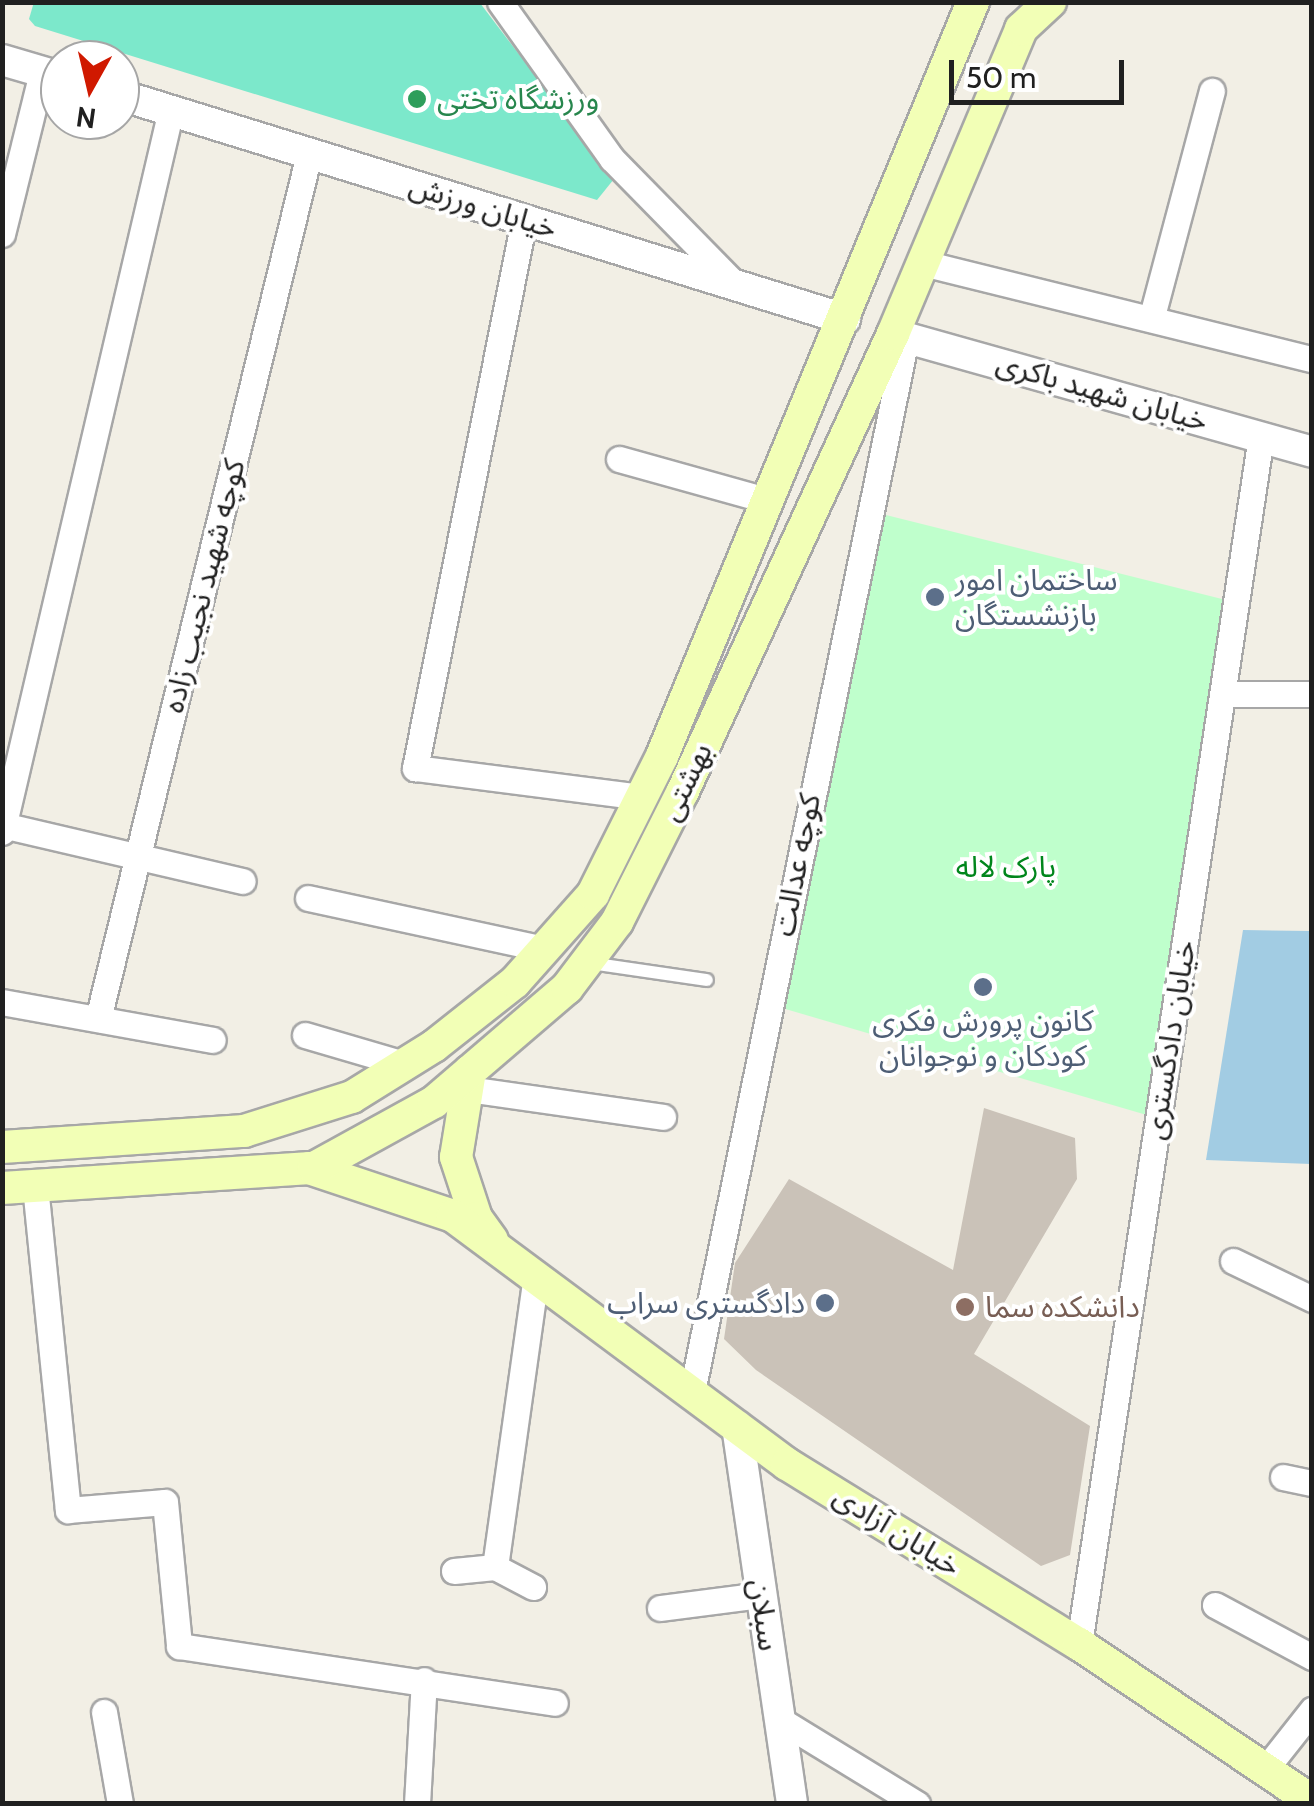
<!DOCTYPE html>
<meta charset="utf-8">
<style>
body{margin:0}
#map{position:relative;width:1314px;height:1806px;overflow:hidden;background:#f2efe5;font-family:Cabin,"Noto Sans Arabic",sans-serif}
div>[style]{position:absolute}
.park>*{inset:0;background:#bfffcc}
.pitch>*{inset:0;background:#7ce8cb}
.water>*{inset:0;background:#a2cce3}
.building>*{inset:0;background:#cac2b8}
.roads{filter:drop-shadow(2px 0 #a7a7a7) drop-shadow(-2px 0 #a7a7a7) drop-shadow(0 2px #a7a7a7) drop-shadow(0 -2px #a7a7a7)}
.service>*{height:12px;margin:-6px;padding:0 6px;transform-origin:6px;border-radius:6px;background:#fff}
.minor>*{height:25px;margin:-12.5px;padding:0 12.5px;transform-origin:12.5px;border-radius:12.5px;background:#fff}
.tertiary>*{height:30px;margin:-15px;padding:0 15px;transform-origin:15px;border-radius:15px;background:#fff}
.secondary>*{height:32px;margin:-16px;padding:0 16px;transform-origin:16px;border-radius:16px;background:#f2ffb6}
.dots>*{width:28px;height:28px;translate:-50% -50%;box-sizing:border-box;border:5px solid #fff;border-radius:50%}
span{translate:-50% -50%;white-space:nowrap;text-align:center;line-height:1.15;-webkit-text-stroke:8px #fff;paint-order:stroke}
.leisure-label{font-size:30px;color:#27864d}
.left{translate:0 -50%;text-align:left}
.street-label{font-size:30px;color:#202020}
.service-label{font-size:30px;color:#4e5e75}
.right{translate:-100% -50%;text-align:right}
.park-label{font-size:30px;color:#01861c}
.education-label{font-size:30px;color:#785e54}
.frame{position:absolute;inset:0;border:5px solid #202020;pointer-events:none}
.north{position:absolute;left:40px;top:40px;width:100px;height:100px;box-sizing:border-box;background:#fff;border:2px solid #a6a6a6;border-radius:50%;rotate:188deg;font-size:28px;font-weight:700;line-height:40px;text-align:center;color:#202020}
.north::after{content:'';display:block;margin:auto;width:35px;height:45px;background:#d01900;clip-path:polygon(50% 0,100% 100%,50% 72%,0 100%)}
.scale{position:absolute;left:949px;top:60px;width:175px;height:45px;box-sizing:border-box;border:5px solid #202020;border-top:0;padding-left:12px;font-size:30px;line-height:35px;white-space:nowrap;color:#202020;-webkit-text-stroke:8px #fff;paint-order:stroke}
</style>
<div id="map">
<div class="park">
<div style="clip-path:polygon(882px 514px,1246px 605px,1157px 1118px,782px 1008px)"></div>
</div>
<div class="pitch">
<div style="clip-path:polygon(34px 2px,480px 3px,614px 179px,597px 200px,35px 26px,29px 19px)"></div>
</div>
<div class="water">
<div style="clip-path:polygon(1243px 930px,1311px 931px,1311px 1164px,1206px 1160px)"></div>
</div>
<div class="building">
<div style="clip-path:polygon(984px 1108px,1075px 1138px,1077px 1179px,974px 1354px,1090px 1426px,1070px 1555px,1041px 1566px,756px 1370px,724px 1339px,735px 1263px,789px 1179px,953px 1270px)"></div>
</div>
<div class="roads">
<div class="service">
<div style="left:590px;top:963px;width:118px;rotate:8.3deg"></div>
</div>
<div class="minor">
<div style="left:500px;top:2px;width:193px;rotate:54.5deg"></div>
<div style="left:612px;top:159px;width:177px;rotate:45.5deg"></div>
<div style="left:524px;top:220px;width:559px;rotate:101.25deg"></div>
<div style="left:415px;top:768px;width:229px;rotate:7.3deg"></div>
<div style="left:2px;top:234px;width:167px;rotate:-76.1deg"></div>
<div style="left:923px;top:263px;width:401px;rotate:13.9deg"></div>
<div style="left:1152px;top:316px;width:233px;rotate:-75.1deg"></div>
<div style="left:619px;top:459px;width:156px;rotate:15.6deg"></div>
<div style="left:1230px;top:694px;width:82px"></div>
<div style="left:2px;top:825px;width:247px;rotate:13.1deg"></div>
<div style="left:2px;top:832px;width:742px;rotate:-76.83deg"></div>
<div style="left:308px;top:898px;width:241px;rotate:12.2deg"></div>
<div style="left:2px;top:1002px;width:214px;rotate:10.2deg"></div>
<div style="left:98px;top:1019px;width:890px;rotate:-76.29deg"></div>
<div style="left:305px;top:1035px;width:103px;rotate:16.3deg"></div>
<div style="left:467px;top:1089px;width:198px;rotate:8.1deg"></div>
<div style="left:35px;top:1186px;width:326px;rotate:84.2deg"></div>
<div style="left:68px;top:1510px;width:97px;rotate:-4.7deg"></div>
<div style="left:165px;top:1502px;width:145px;rotate:84.4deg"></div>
<div style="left:179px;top:1646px;width:380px;rotate:8.6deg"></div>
<div style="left:1233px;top:1261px;width:88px;rotate:25.7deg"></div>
<div style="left:692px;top:1392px;width:1076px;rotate:-78.52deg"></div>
<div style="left:1283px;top:1477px;width:30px;rotate:12deg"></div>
<div style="left:495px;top:1567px;width:294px;rotate:-82deg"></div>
<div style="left:454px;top:1571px;width:41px;rotate:-5.6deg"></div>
<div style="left:495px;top:1567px;width:43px;rotate:27.8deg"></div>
<div style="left:1215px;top:1605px;width:110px;rotate:28.2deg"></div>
<div style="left:660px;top:1608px;width:102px;rotate:-7.3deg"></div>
<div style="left:1079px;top:1644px;width:1222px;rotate:-81.43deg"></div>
<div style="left:104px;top:1712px;width:93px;rotate:80.1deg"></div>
<div style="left:780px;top:1720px;width:161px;rotate:31.5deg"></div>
<div style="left:1267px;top:1767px;width:73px;rotate:-51.7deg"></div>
<div style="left:417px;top:1804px;width:124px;rotate:-86.8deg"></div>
</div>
<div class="tertiary">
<div style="left:2px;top:60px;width:60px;rotate:16.3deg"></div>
<div style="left:120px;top:95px;width:759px;rotate:17.17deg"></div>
<div style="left:893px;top:334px;width:435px;rotate:15.7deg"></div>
<div style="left:737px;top:1426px;width:382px;rotate:81.7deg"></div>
</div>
<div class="secondary">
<div style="left:470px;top:1071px;width:87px;rotate:99.2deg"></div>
<div style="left:456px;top:1157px;width:64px;rotate:71.8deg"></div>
<div style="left:476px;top:1218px;width:27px;rotate:54deg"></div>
<div style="left:2px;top:1147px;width:243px;rotate:-3.8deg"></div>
<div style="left:244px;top:1131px;width:113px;rotate:-17.5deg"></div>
<div style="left:352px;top:1097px;width:97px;rotate:-31.9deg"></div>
<div style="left:434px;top:1046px;width:103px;rotate:-38.3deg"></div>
<div style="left:515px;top:982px;width:118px;rotate:-48.4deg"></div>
<div style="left:593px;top:894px;width:154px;rotate:-63.4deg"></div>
<div style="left:662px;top:756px;width:816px;rotate:-67.59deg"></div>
<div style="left:309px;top:1168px;width:152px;rotate:18.4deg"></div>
<div style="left:453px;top:1216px;width:416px;rotate:36.6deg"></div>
<div style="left:787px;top:1464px;width:343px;rotate:31.7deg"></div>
<div style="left:1079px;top:1644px;width:281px;rotate:34deg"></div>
<div style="left:2px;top:1188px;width:313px;rotate:-3.7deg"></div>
<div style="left:314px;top:1168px;width:137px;rotate:-28.8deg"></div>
<div style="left:434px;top:1102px;width:175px;rotate:-40.6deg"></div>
<div style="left:567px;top:988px;width:83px;rotate:-52.9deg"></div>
<div style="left:617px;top:922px;width:147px;rotate:-63.3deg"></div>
<div style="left:683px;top:791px;width:503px;rotate:-65.32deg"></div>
<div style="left:893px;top:334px;width:331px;rotate:-67.2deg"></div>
<div style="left:1021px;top:29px;width:40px;rotate:-43deg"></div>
</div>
</div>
<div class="dots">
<div style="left:417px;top:99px;background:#2e9e5b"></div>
<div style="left:935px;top:597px;background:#5c6f8a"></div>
<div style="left:983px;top:987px;background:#5c6f8a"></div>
<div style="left:825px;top:1303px;background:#5c6f8a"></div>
<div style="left:965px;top:1307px;background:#8d6e63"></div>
</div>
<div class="leisure-label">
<span class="left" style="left:437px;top:99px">ورزشگاه تختی</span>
</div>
<div class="street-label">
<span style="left:483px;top:207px;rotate:17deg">خیابان ورزش</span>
<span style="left:1102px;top:392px;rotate:16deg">خیابان شهید باکری</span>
<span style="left:204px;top:586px;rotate:-76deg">کوچه شهید نجیب زاده</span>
<span style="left:686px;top:782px;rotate:-64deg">بهشتی</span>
<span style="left:797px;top:865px;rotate:-79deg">کوچه عدالت</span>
<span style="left:1170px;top:1040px;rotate:-81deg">خیابان دادگستری</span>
<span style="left:897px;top:1531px;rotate:32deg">خیابان آزادی</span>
<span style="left:764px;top:1615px;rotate:82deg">سبلان</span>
</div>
<div class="service-label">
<span class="left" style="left:955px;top:597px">ساختمان امور<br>بازنشستگان</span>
<span style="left:983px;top:1038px">کانون پرورش فکری<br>کودکان و نوجوانان</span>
<span class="right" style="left:805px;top:1303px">دادگستری سراب</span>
</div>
<div class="park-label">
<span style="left:1006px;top:867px">پارک لاله</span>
</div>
<div class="education-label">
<span class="left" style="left:985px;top:1307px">دانشکده سما</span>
</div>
<div class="frame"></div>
<div class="north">N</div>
<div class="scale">50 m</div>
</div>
